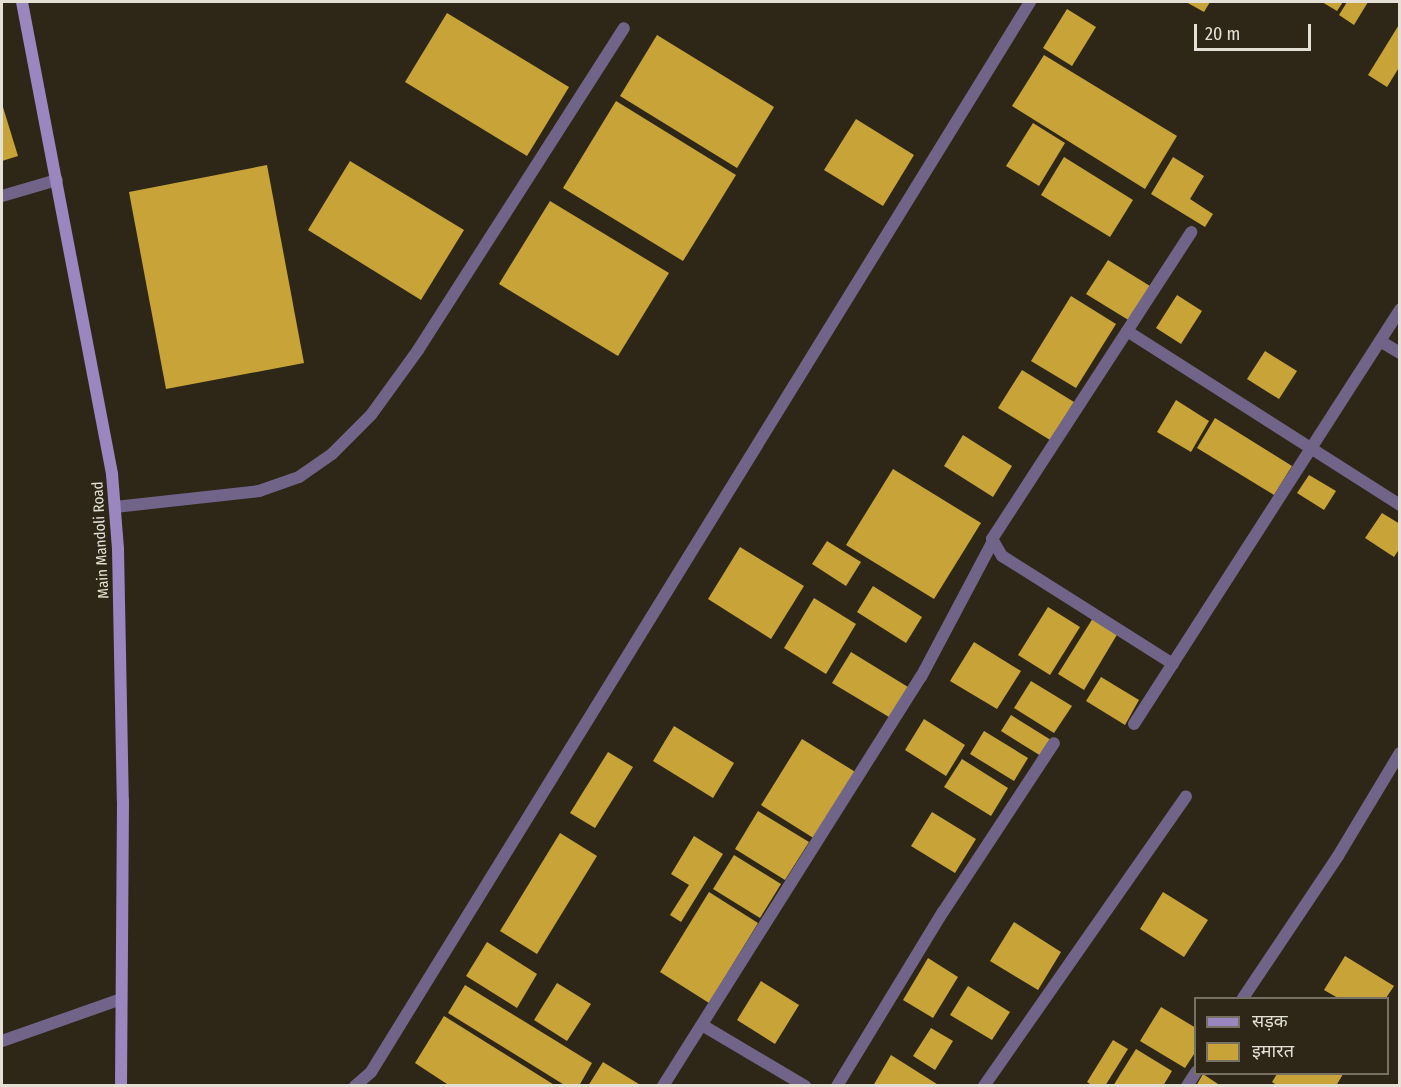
<!DOCTYPE html>
<meta charset="utf-8">
<style>
body{margin:0}
#map{position:relative;width:1401px;height:1087px;overflow:hidden;background:#2e2717;font-family:"Fira Sans Condensed","Noto Sans Devanagari",sans-serif}
div>[style]{position:absolute}
.building>*{inset:0;background:#c8a438}
.lane>*{height:12px;margin:-6px;padding:0 6px;transform-origin:6px;border-radius:6px;background:#716489}
.street>*{height:12px;margin:-6px;padding:0 6px;transform-origin:6px;border-radius:6px;background:#716489}
.secondary>*{height:12px;margin:-6px;padding:0 6px;transform-origin:6px;border-radius:6px;background:#9b86c0}
span{translate:-50% -50%;white-space:nowrap;text-align:center;line-height:1.15;-webkit-text-stroke:6px #2e2717;paint-order:stroke}
.street-label{font-size:15px;color:#e4e0d6}
.frame{position:absolute;inset:0;border:3px solid #e4e0d6;pointer-events:none}
.legend{position:absolute;left:1194px;top:997px;width:195px;height:78px;box-sizing:border-box;background:#2e2717;border:2px solid #777163;margin:0;padding:8px 10px;list-style:none;font-size:18px;color:#e4e0d6}
.legend li{display:flex;align-items:center;gap:12px;height:30px}
.legend b{width:30px;border:2px solid #777163}
.scale{position:absolute;left:1194px;top:24px;width:117px;height:27px;box-sizing:border-box;border:3px solid #e4e0d6;border-top:0;padding-left:8px;font-size:18px;line-height:21px;white-space:nowrap;color:#e4e0d6;-webkit-text-stroke:4px #2e2717;paint-order:stroke}
</style>
<div id="map">
<div class="building">
<div style="clip-path:polygon(1186px 2px,1210px 2px,1204px 12px)"></div>
<div style="clip-path:polygon(1322px 2px,1343px 2px,1337px 11px)"></div>
<div style="clip-path:polygon(1347px 2px,1368px 2px,1354px 25px,1339px 15px)"></div>
<div style="clip-path:polygon(1067px 9px,1096px 27px,1072px 66px,1043px 48px)"></div>
<div style="clip-path:polygon(447px 13px,569px 87px,527px 156px,405px 82px)"></div>
<div style="clip-path:polygon(1400px 23px,1400px 66px,1387px 87px,1368px 75px)"></div>
<div style="clip-path:polygon(657px 35px,774px 107px,737px 168px,620px 96px)"></div>
<div style="clip-path:polygon(1044px 55px,1177px 136px,1145px 189px,1012px 106px)"></div>
<div style="clip-path:polygon(616px 101px,736px 175px,683px 261px,563px 188px)"></div>
<div style="clip-path:polygon(2px 104px,18px 156px,2px 161px)"></div>
<div style="clip-path:polygon(856px 119px,914px 155px,883px 206px,824px 170px)"></div>
<div style="clip-path:polygon(1033px 123px,1065px 143px,1039px 186px,1006px 166px)"></div>
<div style="clip-path:polygon(1064px 157px,1133px 200px,1110px 237px,1041px 195px)"></div>
<div style="clip-path:polygon(1173px 157px,1204px 176px,1190px 199px,1213px 214px,1205px 227px,1151px 194px)"></div>
<div style="clip-path:polygon(350px 161px,464px 230px,421px 300px,308px 230px)"></div>
<div style="clip-path:polygon(267px 165px,304px 363px,166px 389px,129px 192px)"></div>
<div style="clip-path:polygon(550px 201px,669px 273px,618px 356px,499px 284px)"></div>
<div style="clip-path:polygon(1108px 260px,1150px 286px,1130px 321px,1086px 294px)"></div>
<div style="clip-path:polygon(1177px 295px,1202px 311px,1181px 344px,1156px 328px)"></div>
<div style="clip-path:polygon(1071px 296px,1116px 324px,1076px 388px,1031px 361px)"></div>
<div style="clip-path:polygon(1265px 351px,1297px 371px,1279px 399px,1247px 379px)"></div>
<div style="clip-path:polygon(1022px 370px,1074px 402px,1050px 440px,998px 408px)"></div>
<div style="clip-path:polygon(1176px 400px,1209px 421px,1191px 452px,1157px 432px)"></div>
<div style="clip-path:polygon(1215px 418px,1292px 466px,1274px 495px,1197px 448px)"></div>
<div style="clip-path:polygon(963px 435px,1012px 466px,993px 497px,944px 466px)"></div>
<div style="clip-path:polygon(893px 469px,981px 523px,934px 599px,846px 545px)"></div>
<div style="clip-path:polygon(1309px 475px,1336px 491px,1324px 510px,1297px 493px)"></div>
<div style="clip-path:polygon(1382px 513px,1400px 524px,1400px 548px,1394px 557px,1365px 538px)"></div>
<div style="clip-path:polygon(827px 541px,861px 562px,846px 586px,812px 564px)"></div>
<div style="clip-path:polygon(740px 547px,804px 586px,771px 639px,708px 599px)"></div>
<div style="clip-path:polygon(873px 586px,922px 617px,906px 643px,857px 612px)"></div>
<div style="clip-path:polygon(814px 598px,856px 624px,826px 674px,784px 648px)"></div>
<div style="clip-path:polygon(1048px 607px,1080px 627px,1050px 675px,1018px 655px)"></div>
<div style="clip-path:polygon(1093px 618px,1118px 633px,1084px 690px,1058px 674px)"></div>
<div style="clip-path:polygon(974px 642px,1021px 671px,997px 709px,950px 681px)"></div>
<div style="clip-path:polygon(851px 652px,908px 687px,889px 717px,832px 683px)"></div>
<div style="clip-path:polygon(1101px 677px,1139px 700px,1125px 725px,1086px 701px)"></div>
<div style="clip-path:polygon(1031px 681px,1072px 706px,1054px 733px,1014px 708px)"></div>
<div style="clip-path:polygon(1011px 715px,1051px 740px,1041px 756px,1001px 731px)"></div>
<div style="clip-path:polygon(924px 719px,965px 745px,946px 776px,905px 750px)"></div>
<div style="clip-path:polygon(674px 726px,734px 763px,713px 798px,653px 761px)"></div>
<div style="clip-path:polygon(984px 731px,1028px 758px,1014px 781px,970px 754px)"></div>
<div style="clip-path:polygon(802px 739px,857px 773px,815px 839px,761px 805px)"></div>
<div style="clip-path:polygon(608px 752px,633px 767px,595px 828px,570px 813px)"></div>
<div style="clip-path:polygon(962px 759px,1008px 788px,991px 816px,944px 787px)"></div>
<div style="clip-path:polygon(758px 811px,809px 842px,785px 880px,735px 849px)"></div>
<div style="clip-path:polygon(932px 812px,976px 839px,955px 873px,911px 846px)"></div>
<div style="clip-path:polygon(560px 833px,597px 856px,537px 954px,500px 931px)"></div>
<div style="clip-path:polygon(694px 836px,723px 854px,681px 922px,670px 915px,689px 885px,671px 874px)"></div>
<div style="clip-path:polygon(734px 855px,781px 884px,760px 918px,713px 889px)"></div>
<div style="clip-path:polygon(709px 892px,758px 923px,709px 1003px,660px 972px)"></div>
<div style="clip-path:polygon(1163px 892px,1208px 920px,1184px 957px,1140px 929px)"></div>
<div style="clip-path:polygon(1014px 922px,1061px 952px,1038px 990px,990px 961px)"></div>
<div style="clip-path:polygon(487px 942px,537px 974px,517px 1008px,466px 976px)"></div>
<div style="clip-path:polygon(1345px 956px,1394px 986px,1386px 998px,1338px 998px,1324px 990px)"></div>
<div style="clip-path:polygon(928px 958px,958px 977px,933px 1018px,903px 1000px)"></div>
<div style="clip-path:polygon(761px 981px,799px 1005px,775px 1044px,737px 1020px)"></div>
<div style="clip-path:polygon(557px 983px,591px 1004px,567px 1041px,534px 1020px)"></div>
<div style="clip-path:polygon(465px 985px,592px 1063px,579px 1086px,566px 1086px,448px 1013px)"></div>
<div style="clip-path:polygon(968px 986px,1010px 1012px,992px 1040px,950px 1015px)"></div>
<div style="clip-path:polygon(1161px 1007px,1196px 1028px,1196px 1051px,1185px 1068px,1140px 1041px)"></div>
<div style="clip-path:polygon(444px 1016px,556px 1086px,450px 1086px,415px 1063px)"></div>
<div style="clip-path:polygon(931px 1028px,953px 1041px,935px 1070px,913px 1056px)"></div>
<div style="clip-path:polygon(1113px 1040px,1128px 1049px,1105px 1086px,1093px 1086px,1087px 1082px)"></div>
<div style="clip-path:polygon(1136px 1049px,1172px 1071px,1163px 1086px,1113px 1086px)"></div>
<div style="clip-path:polygon(891px 1055px,940px 1086px,873px 1086px)"></div>
<div style="clip-path:polygon(603px 1062px,642px 1086px,588px 1086px)"></div>
<div style="clip-path:polygon(1203px 1074px,1221px 1086px,1196px 1086px)"></div>
<div style="clip-path:polygon(1277px 1074px,1343px 1074px,1336px 1086px,1278px 1086px,1272px 1082px)"></div>
</div>
<div class="lane">
<div style="left:115px;top:507px;width:145px;rotate:-6.3deg"></div>
<div style="left:259px;top:491px;width:42px;rotate:-19.3deg"></div>
<div style="left:299px;top:477px;width:40px;rotate:-34.9deg"></div>
<div style="left:332px;top:454px;width:55px;rotate:-45deg"></div>
<div style="left:371px;top:415px;width:80px;rotate:-54.1deg"></div>
<div style="left:418px;top:350px;width:382px;rotate:-57.4deg"></div>
</div>
<div class="street">
<div style="left:2px;top:196px;width:57px;rotate:-16.2deg"></div>
<div style="left:1127px;top:331px;width:324px;rotate:32.5deg"></div>
<div style="left:1380px;top:341px;width:23px;rotate:31deg"></div>
<div style="left:1173px;top:664px;width:202px;rotate:-147.7deg"></div>
<div style="left:1002px;top:556px;width:20px;rotate:-120deg"></div>
<div style="left:992px;top:539px;width:366px;rotate:-57deg"></div>
<div style="left:1134px;top:724px;width:493px;rotate:-57.3deg"></div>
<div style="left:1243px;top:998px;width:171px;rotate:-56.2deg"></div>
<div style="left:1338px;top:856px;width:120px;rotate:-59deg"></div>
<div style="left:702px;top:1025px;width:120px;rotate:30.6deg"></div>
<div style="left:2px;top:1041px;width:126px;rotate:-19.4deg"></div>
<div style="left:355px;top:1086px;width:21px;rotate:-41deg"></div>
<div style="left:371px;top:1072px;width:1257px;rotate:-58.37deg"></div>
<div style="left:663px;top:1086px;width:484px;rotate:-57.8deg"></div>
<div style="left:921px;top:677px;width:149px;rotate:-62.1deg"></div>
<div style="left:837px;top:1086px;width:204px;rotate:-58.7deg"></div>
<div style="left:943px;top:912px;width:202px;rotate:-56.7deg"></div>
<div style="left:984px;top:1086px;width:353px;rotate:-55.1deg"></div>
<div style="left:1187px;top:1086px;width:17px;rotate:-57deg"></div>
</div>
<div class="secondary">
<div style="left:22px;top:2px;width:481px;rotate:79.2deg"></div>
<div style="left:112px;top:474px;width:75px;rotate:85.4deg"></div>
<div style="left:118px;top:549px;width:252px;rotate:88.9deg"></div>
<div style="left:123px;top:801px;width:285px;rotate:90.4deg"></div>
</div>
<div class="street-label">
<span style="left:101px;top:540px;rotate:-93deg">Main Mandoli Road</span>
</div>
<div class="frame"></div>
<ul class="legend">
<li><b style="height:8px;background:#9b86c0"></b>सड़क</li>
<li><b style="height:16px;background:#c8a438"></b>इमारत</li>
</ul>
<div class="scale">20 m</div>
</div>
